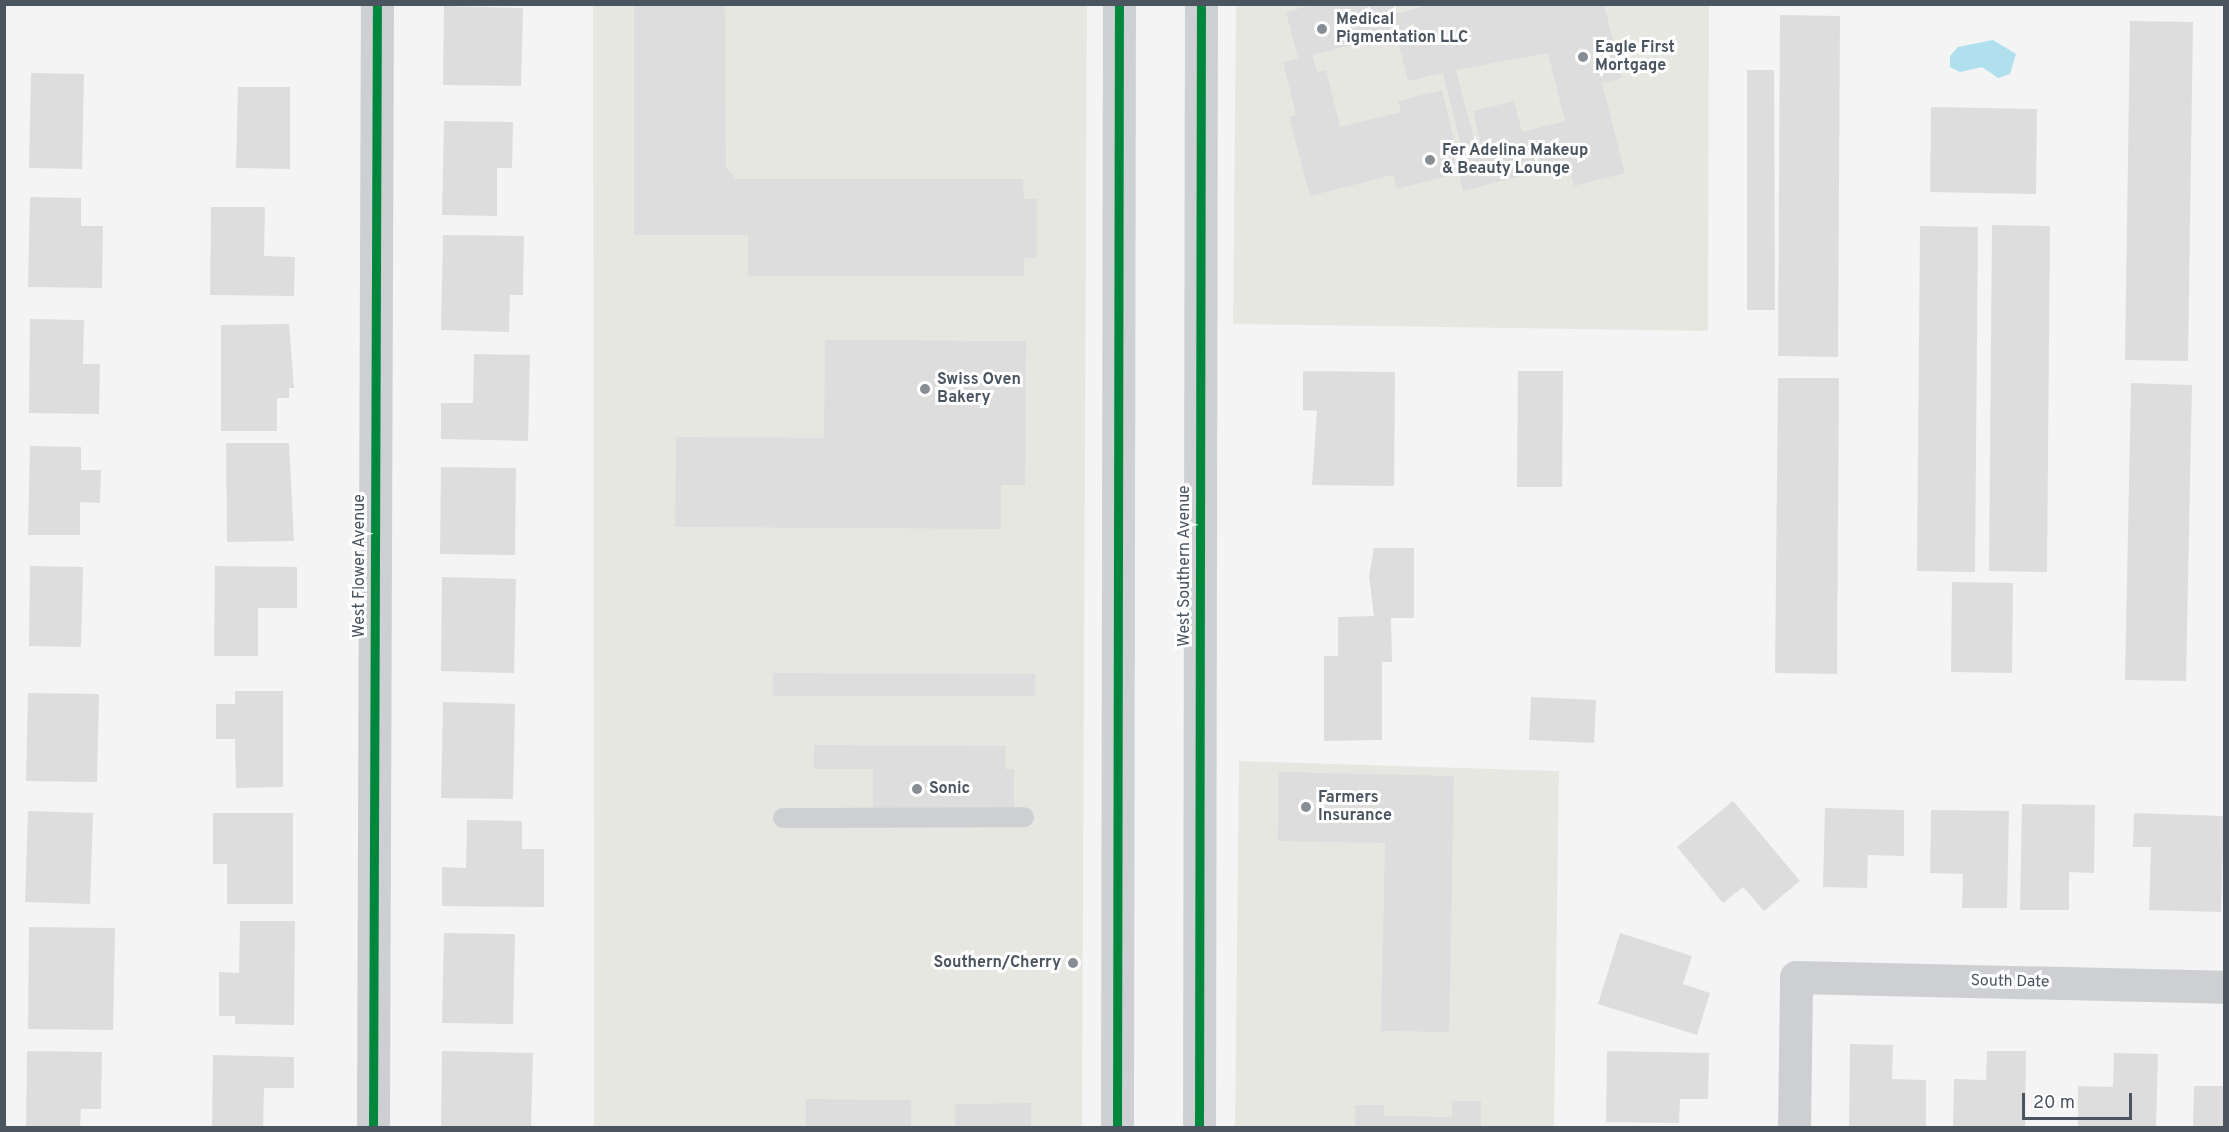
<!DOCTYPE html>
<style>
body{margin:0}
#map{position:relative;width:2229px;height:1132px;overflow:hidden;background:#f4f4f4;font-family:Overpass,sans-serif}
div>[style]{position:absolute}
.commercial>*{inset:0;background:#e7e7e2}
.water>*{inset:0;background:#b0e0ee}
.building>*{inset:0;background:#ddddde}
.service>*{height:20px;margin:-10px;padding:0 10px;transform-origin:10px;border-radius:10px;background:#cdcfd2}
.minor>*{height:33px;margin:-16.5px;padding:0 16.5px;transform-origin:16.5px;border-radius:16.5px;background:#cdcfd2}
.secondary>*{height:33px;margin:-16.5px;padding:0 16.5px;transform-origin:16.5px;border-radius:16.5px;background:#ced0d3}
.cycleway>*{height:9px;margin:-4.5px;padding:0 4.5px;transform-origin:4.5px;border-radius:4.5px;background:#00873e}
.dots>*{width:16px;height:16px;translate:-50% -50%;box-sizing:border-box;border:3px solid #fff;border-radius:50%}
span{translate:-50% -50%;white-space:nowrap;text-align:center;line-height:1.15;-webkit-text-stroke:6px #fff;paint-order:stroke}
.poi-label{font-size:16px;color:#4b5560;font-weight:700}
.left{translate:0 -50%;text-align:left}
.right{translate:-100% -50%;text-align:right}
.street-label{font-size:16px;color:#4b5560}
.frame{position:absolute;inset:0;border:6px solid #4b5560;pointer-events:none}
.scale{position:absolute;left:2022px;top:1093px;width:110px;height:27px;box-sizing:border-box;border:3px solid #4b5560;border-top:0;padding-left:8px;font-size:18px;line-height:21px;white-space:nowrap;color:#4b5560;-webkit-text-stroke:4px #fff;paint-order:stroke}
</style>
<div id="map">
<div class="commercial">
<div style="clip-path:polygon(593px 5px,1087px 5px,1082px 1127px,594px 1127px)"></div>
<div style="clip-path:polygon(1236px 5px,1709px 5px,1708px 331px,1233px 324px)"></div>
<div style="clip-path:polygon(1239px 761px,1559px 771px,1554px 1127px,1235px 1128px)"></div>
</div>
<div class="water">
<div style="clip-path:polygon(1993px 40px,2016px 54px,2010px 74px,1998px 78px,1982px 67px,1960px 72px,1950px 67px,1950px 56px,1958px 47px)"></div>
</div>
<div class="building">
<div style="clip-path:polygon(634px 4px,725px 4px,726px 168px,736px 179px,1023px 179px,1024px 199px,1037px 199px,1037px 258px,1024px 258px,1024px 276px,748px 276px,748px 235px,634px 235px)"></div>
<div style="clip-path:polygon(evenodd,1315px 4px,1393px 4px,1395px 14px,1431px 4px,1604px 4px,1622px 78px,1602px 83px,1625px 173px,1574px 186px,1568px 164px,1463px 191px,1459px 173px,1397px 189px,1393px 175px,1310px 196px,1289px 117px,1296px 115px,1283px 62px,1298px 58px,1286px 12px,1315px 4px,1396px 34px,1408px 81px,1443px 73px,1462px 150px,1457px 152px,1442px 90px,1398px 101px,1401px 112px,1340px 127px,1326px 70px,1317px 72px,1312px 55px,1396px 34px,1315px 4px,1548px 53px,1565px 121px,1522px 132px,1514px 101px,1473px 111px,1481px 146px,1476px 147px,1456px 70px,1548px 53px)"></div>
<div style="clip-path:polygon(444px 6px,523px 8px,521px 86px,443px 85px)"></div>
<div style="clip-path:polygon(1780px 15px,1840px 16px,1838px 357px,1778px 356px)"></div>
<div style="clip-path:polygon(2130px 21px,2193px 22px,2188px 361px,2125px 360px)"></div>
<div style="clip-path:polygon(1747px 70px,1774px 70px,1775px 310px,1747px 310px)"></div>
<div style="clip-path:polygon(31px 73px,84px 74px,82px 169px,29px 168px)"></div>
<div style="clip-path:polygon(238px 87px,290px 87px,290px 169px,236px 168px)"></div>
<div style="clip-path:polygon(1931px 107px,2037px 109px,2036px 194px,1930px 192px)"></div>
<div style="clip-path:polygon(444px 121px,513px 122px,512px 168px,497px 168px,497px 216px,442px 215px)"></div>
<div style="clip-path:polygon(30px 197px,81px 198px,81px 226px,103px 226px,102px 288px,28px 287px)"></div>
<div style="clip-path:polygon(211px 207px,265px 207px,264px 256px,295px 257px,294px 296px,210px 295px)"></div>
<div style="clip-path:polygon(1992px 225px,2050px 226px,2047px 572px,1989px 571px)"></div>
<div style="clip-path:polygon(1920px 226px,1978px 227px,1975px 572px,1917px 571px)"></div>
<div style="clip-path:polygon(443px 235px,524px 236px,523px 295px,510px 295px,509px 332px,441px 330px)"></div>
<div style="clip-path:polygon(30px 319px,84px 320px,83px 364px,100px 364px,99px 414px,29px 413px)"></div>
<div style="clip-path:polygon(289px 324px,294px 388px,289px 388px,289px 398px,277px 398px,277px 431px,221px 431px,221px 325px)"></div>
<div style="clip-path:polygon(825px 340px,1026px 341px,1025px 485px,1001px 485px,1001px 529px,675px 527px,676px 437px,824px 438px)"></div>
<div style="clip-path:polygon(474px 354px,530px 355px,528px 441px,441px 439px,441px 403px,473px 403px)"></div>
<div style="clip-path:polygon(1303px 371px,1395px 372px,1394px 486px,1312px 485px,1317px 411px,1303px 410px)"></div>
<div style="clip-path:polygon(1518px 371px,1563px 371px,1562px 487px,1517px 487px)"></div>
<div style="clip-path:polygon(1778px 378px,1839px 378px,1837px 674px,1775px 673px)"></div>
<div style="clip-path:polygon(2131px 383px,2192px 385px,2186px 681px,2125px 680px)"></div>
<div style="clip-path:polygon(226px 443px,289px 443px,294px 541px,227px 542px)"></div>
<div style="clip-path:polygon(30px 446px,81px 447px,81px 470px,101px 470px,100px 503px,80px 502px,80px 535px,28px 535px)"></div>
<div style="clip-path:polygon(441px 467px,516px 468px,515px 555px,440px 554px)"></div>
<div style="clip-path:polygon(1374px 548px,1414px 548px,1414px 618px,1391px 618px,1392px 662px,1382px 662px,1382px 740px,1324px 741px,1324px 656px,1338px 656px,1338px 617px,1374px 616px,1369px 576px)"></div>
<div style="clip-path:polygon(30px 566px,83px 567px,81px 647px,29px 646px)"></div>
<div style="clip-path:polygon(215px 566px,297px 567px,297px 608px,258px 608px,258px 656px,214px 656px)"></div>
<div style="clip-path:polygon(442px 577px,516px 579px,514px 673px,441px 671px)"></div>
<div style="clip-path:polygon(1952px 582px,2013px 583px,2012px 673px,1951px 672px)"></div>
<div style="clip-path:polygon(773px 673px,1035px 674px,1035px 696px,773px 696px)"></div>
<div style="clip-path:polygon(235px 691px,283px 691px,283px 787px,236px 788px,235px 739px,216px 739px,216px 704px,235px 704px)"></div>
<div style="clip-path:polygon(28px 693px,99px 694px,97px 782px,26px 781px)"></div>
<div style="clip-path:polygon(1531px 697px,1596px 700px,1594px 743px,1529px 740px)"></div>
<div style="clip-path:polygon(443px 702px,515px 704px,513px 799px,441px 798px)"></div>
<div style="clip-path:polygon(814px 745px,1006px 746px,1005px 769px,1014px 769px,1014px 808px,873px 808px,873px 769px,814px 769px)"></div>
<div style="clip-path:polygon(1279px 772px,1454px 776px,1449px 1032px,1381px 1031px,1385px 843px,1278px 841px)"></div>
<div style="clip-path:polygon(1733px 801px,1800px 881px,1764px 911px,1743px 887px,1723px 903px,1677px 847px)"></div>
<div style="clip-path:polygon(2022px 804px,2095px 805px,2094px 873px,2069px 872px,2069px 910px,2020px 910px)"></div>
<div style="clip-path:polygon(1825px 808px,1904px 810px,1904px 856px,1868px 855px,1867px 888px,1823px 887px)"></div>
<div style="clip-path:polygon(1931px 810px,2009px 811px,2007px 908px,1962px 908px,1963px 874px,1930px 873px)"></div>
<div style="clip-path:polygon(28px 811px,93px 813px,90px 904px,25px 902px)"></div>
<div style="clip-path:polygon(213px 813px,293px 813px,293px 904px,227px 904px,227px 864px,213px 864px)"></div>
<div style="clip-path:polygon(2134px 813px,2224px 816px,2221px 912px,2149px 910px,2151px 847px,2133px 847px)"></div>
<div style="clip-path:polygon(467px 820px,522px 821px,522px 849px,544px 849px,544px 907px,442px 906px,442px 867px,466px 868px)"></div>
<div style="clip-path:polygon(240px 921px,295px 921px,294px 1025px,235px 1024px,235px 1016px,219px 1016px,219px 972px,239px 973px)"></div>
<div style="clip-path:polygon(29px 927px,115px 928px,113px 1030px,28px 1029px)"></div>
<div style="clip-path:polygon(444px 933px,515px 934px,513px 1024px,442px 1023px)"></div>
<div style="clip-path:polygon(1620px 933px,1692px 956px,1683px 984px,1710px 993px,1697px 1035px,1598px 1004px)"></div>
<div style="clip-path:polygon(1850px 1044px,1893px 1045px,1892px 1079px,1926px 1080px,1926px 1128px,1849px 1128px)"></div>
<div style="clip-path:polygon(27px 1051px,102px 1052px,101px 1109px,81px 1109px,80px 1128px,26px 1128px)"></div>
<div style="clip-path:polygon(442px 1051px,533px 1053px,531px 1128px,441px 1128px)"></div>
<div style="clip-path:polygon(1607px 1051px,1709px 1053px,1708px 1099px,1680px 1099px,1679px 1123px,1606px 1122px)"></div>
<div style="clip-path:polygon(1987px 1051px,2026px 1051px,2025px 1128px,1953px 1128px,1954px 1079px,1986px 1080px)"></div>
<div style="clip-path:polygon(2114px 1053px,2158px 1054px,2156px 1128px,2078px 1128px,2078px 1086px,2113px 1087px)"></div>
<div style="clip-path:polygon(213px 1055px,294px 1057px,294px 1088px,264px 1088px,263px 1128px,212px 1128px)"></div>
<div style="clip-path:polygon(2194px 1086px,2224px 1086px,2224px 1128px,2193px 1128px)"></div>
<div style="clip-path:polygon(806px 1099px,911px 1100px,911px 1128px,806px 1128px)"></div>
<div style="clip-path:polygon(1452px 1101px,1481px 1101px,1481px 1128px,1355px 1128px,1355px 1105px,1384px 1105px,1384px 1116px,1452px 1117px)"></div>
<div style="clip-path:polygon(1031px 1103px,1031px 1128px,955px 1128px,955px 1104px)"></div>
</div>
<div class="service">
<div style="left:783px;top:818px;width:241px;rotate:-0.2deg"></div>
</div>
<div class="minor">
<div style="left:373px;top:1128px;width:1124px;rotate:-89.8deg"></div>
<div style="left:1794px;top:1128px;width:151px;rotate:-89.2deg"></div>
<div style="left:1796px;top:977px;width:428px;rotate:1.3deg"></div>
</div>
<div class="secondary">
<div style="left:1117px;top:1128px;width:1124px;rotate:-89.9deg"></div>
<div style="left:1199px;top:1128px;width:1124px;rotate:-89.9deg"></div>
</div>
<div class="cycleway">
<div style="left:373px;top:1128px;width:1124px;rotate:-89.8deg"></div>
<div style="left:1117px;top:1128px;width:1124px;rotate:-89.9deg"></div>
<div style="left:1199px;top:1128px;width:1124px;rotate:-89.9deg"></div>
</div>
<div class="dots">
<div style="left:1322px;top:29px;background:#868d94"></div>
<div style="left:1583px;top:57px;background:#868d94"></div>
<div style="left:1430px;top:160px;background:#868d94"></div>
<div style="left:925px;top:389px;background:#868d94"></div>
<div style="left:917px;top:789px;background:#868d94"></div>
<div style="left:1306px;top:807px;background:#868d94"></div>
<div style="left:1073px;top:963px;background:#868d94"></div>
</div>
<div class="poi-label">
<span class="left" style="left:1336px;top:29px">Medical<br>Pigmentation LLC</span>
<span class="left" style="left:1595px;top:57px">Eagle First<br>Mortgage</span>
<span class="left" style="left:1442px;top:160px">Fer Adelina Makeup<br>&amp; Beauty Lounge</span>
<span class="left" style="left:937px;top:389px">Swiss Oven<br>Bakery</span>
<span class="left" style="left:929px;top:789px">Sonic</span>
<span class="left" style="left:1318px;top:807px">Farmers<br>Insurance</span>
<span class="right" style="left:1061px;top:963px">Southern/Cherry</span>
</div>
<div class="street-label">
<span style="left:360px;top:566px;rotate:-90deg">West Flower Avenue</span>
<span style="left:1185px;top:566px;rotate:-90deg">West Southern Avenue</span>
<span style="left:2010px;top:982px;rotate:1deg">South Date</span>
</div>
<div class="frame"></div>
<div class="scale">20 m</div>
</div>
